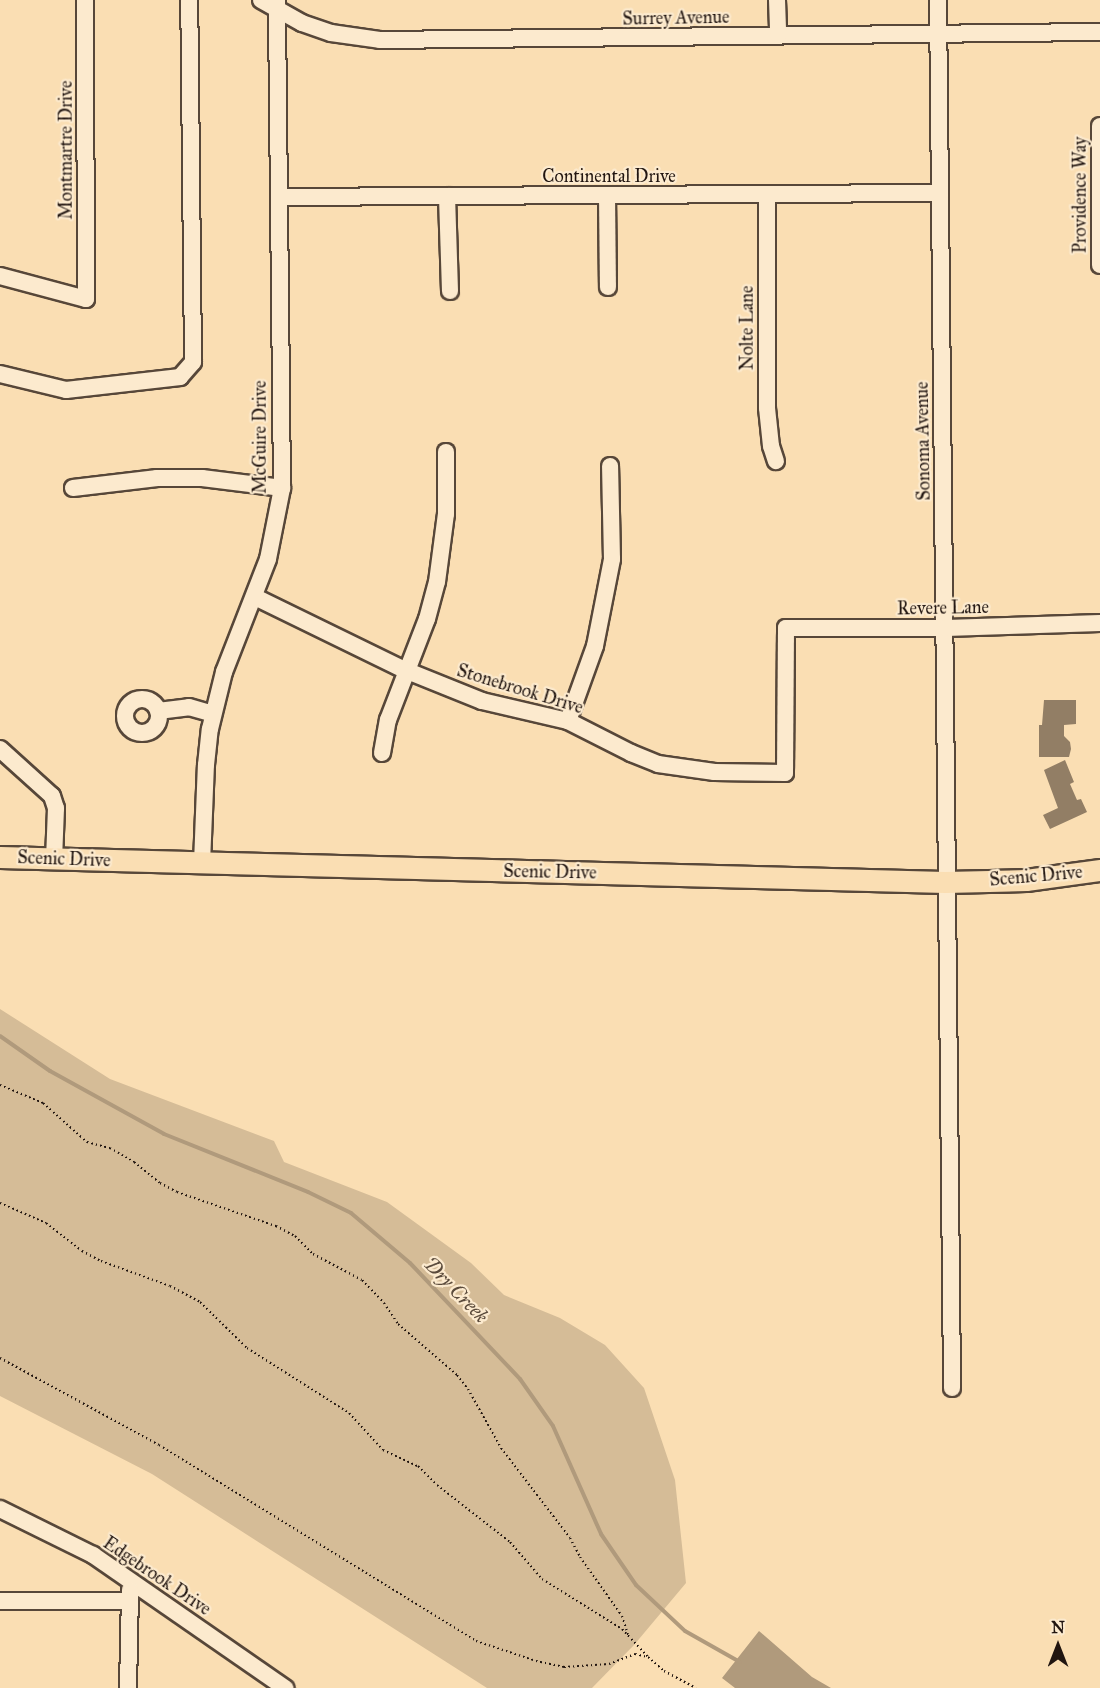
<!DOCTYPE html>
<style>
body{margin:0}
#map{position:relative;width:1100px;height:1688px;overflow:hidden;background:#fadeb3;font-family:"IM FELL Great Primer",serif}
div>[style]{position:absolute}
.green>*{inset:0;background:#d5bc97}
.water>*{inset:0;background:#b09a7c}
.stream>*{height:4px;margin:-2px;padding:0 2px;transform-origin:2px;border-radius:2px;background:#b09a7c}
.building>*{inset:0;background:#927e65}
.path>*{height:2px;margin-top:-1px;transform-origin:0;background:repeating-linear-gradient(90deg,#211510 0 1.5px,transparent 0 4.5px)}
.roads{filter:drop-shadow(2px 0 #574739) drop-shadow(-2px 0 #574739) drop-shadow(0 2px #574739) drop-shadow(0 -2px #574739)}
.minor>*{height:16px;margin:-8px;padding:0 8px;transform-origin:8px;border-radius:8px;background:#fceace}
.minor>.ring{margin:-8px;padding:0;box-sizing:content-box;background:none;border:16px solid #fceace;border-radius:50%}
.major>*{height:21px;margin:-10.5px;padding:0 10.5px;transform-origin:10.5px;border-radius:10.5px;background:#fadeb3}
span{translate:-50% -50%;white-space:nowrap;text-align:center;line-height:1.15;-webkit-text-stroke:4.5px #fceace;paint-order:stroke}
.street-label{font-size:18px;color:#211510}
.water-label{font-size:20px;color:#5a4a3b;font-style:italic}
.north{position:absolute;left:1028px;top:1616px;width:60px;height:60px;-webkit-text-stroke:4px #fceace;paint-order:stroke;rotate:0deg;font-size:16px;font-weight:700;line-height:24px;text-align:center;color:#211510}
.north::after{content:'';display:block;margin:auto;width:21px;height:27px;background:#211510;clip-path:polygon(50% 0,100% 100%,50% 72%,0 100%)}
</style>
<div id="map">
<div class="green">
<div style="clip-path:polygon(0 1009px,110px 1079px,274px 1141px,284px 1162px,387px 1202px,471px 1263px,504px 1295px,560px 1318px,605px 1345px,644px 1388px,675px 1480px,686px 1583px,634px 1645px,592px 1688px,487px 1688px,152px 1474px,0 1396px)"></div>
</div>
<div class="water">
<div style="clip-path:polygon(759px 1631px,812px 1677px,831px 1688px,735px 1688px,722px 1678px)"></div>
</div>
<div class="stream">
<div style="left:0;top:1036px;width:61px;rotate:35deg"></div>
<div style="left:50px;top:1071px;width:130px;rotate:28.9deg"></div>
<div style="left:164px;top:1134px;width:155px;rotate:21.9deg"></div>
<div style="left:308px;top:1192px;width:48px;rotate:26deg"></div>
<div style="left:351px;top:1213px;width:77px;rotate:40.3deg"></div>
<div style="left:410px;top:1263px;width:160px;rotate:46.5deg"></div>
<div style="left:520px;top:1379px;width:57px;rotate:54.9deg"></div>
<div style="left:553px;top:1426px;width:118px;rotate:66deg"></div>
<div style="left:601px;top:1534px;width:62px;rotate:55.5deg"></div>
<div style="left:636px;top:1585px;width:67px;rotate:43.2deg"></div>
<div style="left:685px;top:1631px;width:63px;rotate:29.4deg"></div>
</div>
<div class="building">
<div style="clip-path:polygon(1044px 700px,1076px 700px,1076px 724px,1064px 725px,1064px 736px,1070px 742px,1071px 749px,1069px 757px,1039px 757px,1039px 725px,1042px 725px)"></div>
<div style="clip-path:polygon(1065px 760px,1074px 782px,1070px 784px,1077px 800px,1081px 799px,1087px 812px,1050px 829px,1043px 815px,1058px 808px,1044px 770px)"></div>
</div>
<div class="path">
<div style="left:0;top:1085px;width:47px;rotate:22.7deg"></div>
<div style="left:43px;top:1103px;width:59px;rotate:41.6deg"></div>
<div style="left:87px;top:1142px;width:24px;rotate:15deg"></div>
<div style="left:110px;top:1148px;width:28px;rotate:30deg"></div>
<div style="left:134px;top:1162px;width:33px;rotate:39deg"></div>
<div style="left:160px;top:1183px;width:19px;rotate:28deg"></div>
<div style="left:177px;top:1192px;width:105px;rotate:19deg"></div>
<div style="left:276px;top:1226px;width:21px;rotate:28deg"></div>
<div style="left:295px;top:1236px;width:25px;rotate:45deg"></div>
<div style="left:313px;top:1254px;width:55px;rotate:28deg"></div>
<div style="left:362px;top:1280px;width:32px;rotate:46deg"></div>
<div style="left:384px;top:1303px;width:25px;rotate:56deg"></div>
<div style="left:398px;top:1324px;width:78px;rotate:40.8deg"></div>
<div style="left:457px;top:1375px;width:18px;rotate:52deg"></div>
<div style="left:468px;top:1389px;width:68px;rotate:60.8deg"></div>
<div style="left:501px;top:1448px;width:113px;rotate:52.5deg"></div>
<div style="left:570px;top:1538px;width:21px;rotate:62deg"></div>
<div style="left:580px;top:1557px;width:72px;rotate:54.6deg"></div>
<div style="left:622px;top:1616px;width:20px;rotate:72deg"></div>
<div style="left:0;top:1203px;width:50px;rotate:23.5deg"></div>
<div style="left:46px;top:1223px;width:46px;rotate:37.9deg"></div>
<div style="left:82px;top:1251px;width:21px;rotate:28deg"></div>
<div style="left:101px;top:1261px;width:73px;rotate:19.9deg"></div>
<div style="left:170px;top:1286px;width:34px;rotate:28deg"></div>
<div style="left:200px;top:1302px;width:66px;rotate:44.4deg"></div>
<div style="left:247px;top:1348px;width:121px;rotate:32.5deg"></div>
<div style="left:349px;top:1413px;width:50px;rotate:47.4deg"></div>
<div style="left:383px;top:1450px;width:38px;rotate:25deg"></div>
<div style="left:418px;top:1466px;width:27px;rotate:45deg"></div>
<div style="left:437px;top:1485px;width:93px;rotate:38deg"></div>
<div style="left:510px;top:1542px;width:49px;rotate:49.1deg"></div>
<div style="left:542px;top:1579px;width:94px;rotate:32deg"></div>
<div style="left:622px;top:1629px;width:38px;rotate:47deg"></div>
<div style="left:0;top:1358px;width:181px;rotate:28.7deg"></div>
<div style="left:159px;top:1445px;width:373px;rotate:31.7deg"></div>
<div style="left:476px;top:1641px;width:63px;rotate:18.4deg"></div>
<div style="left:536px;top:1661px;width:29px;rotate:12deg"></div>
<div style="left:564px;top:1667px;width:45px;rotate:-3.8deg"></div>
<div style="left:609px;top:1664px;width:28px;rotate:-21deg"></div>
<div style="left:635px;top:1654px;width:13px;rotate:13deg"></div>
<div style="left:648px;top:1657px;width:21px;rotate:41deg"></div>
<div style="left:664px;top:1671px;width:36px;rotate:28deg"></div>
</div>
<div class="roads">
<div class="minor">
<div style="left:261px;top:0;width:47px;rotate:29.3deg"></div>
<div style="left:302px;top:23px;width:31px;rotate:19deg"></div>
<div style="left:331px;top:33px;width:49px;rotate:8.1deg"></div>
<div style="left:380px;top:40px;width:720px;rotate:-0.64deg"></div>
<div style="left:777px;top:0;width:36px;rotate:88deg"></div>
<div style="left:938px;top:0;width:1388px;rotate:89.42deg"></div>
<div style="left:1100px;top:126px;width:139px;rotate:90deg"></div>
<div style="left:767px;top:194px;width:214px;rotate:90deg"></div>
<div style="left:767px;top:408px;width:38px;rotate:84deg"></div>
<div style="left:771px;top:446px;width:16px;rotate:72deg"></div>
<div style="left:607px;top:195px;width:92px;rotate:89.4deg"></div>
<div style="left:447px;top:196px;width:95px;rotate:88.2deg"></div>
<div style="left:279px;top:197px;width:661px;rotate:-0.35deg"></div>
<div style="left:0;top:276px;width:89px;rotate:15deg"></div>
<div style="left:86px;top:299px;width:299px;rotate:-90.2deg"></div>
<div style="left:0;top:374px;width:68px;rotate:13.6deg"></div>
<div style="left:66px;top:390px;width:115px;rotate:-6.5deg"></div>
<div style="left:180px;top:377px;width:20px;rotate:-49deg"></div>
<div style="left:193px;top:362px;width:362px;rotate:-90.6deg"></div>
<div style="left:73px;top:488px;width:85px;rotate:-6.8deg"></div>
<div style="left:157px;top:478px;width:45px"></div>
<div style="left:202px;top:478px;width:81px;rotate:7.1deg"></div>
<div style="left:255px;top:597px;width:167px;rotate:26deg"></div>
<div style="left:405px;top:670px;width:83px;rotate:21.9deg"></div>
<div style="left:482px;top:701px;width:88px;rotate:13.1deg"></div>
<div style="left:568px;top:721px;width:71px;rotate:26.9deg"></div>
<div style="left:631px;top:753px;width:29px;rotate:22deg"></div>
<div style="left:658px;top:764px;width:57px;rotate:8.1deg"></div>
<div style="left:714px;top:772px;width:71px;rotate:0.8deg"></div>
<div style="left:785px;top:773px;width:145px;rotate:-89.6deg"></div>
<div style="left:786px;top:628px;width:160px"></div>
<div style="left:946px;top:628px;width:154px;rotate:-1.9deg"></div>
<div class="ring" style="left:125px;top:699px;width:18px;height:18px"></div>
<div style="left:158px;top:711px;width:31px;rotate:-7deg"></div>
<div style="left:189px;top:707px;width:25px;rotate:16deg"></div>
<div style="left:568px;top:721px;width:80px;rotate:-70.2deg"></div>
<div style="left:595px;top:646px;width:89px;rotate:-78.9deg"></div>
<div style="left:612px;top:559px;width:93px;rotate:-91.2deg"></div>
<div style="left:0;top:749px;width:70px;rotate:42.1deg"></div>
<div style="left:52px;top:796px;width:13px;rotate:72deg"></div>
<div style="left:56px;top:808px;width:51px;rotate:92.2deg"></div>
<div style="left:382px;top:753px;width:34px;rotate:-80deg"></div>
<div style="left:388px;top:720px;width:108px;rotate:-68.9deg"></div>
<div style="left:427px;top:619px;width:38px;rotate:-75deg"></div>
<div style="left:437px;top:582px;width:69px;rotate:-82.5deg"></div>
<div style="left:446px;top:514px;width:62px;rotate:-90deg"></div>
<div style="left:202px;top:863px;width:98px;rotate:-87.7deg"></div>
<div style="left:206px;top:765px;width:36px;rotate:-84deg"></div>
<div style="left:210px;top:729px;width:59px;rotate:-76.2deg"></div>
<div style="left:224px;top:672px;width:121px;rotate:-68.7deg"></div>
<div style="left:268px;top:559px;width:72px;rotate:-78.8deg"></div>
<div style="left:282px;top:488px;width:488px;rotate:-90.6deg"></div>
<div style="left:0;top:1509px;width:104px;rotate:26.3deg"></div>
<div style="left:93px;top:1555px;width:234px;rotate:34.7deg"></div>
<div style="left:0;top:1601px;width:130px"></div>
<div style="left:128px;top:1688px;width:98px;rotate:-88.8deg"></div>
</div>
<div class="major">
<div style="left:0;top:857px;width:945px;rotate:1.52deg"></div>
<div style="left:945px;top:882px;width:81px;rotate:-1.4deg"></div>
<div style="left:1026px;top:880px;width:75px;rotate:-7.7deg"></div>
</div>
</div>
<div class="street-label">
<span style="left:676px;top:18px;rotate:-1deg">Surrey Avenue</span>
<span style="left:66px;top:150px;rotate:-90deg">Montmartre Drive</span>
<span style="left:609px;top:176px">Continental Drive</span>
<span style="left:1080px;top:195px;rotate:-90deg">Providence Way</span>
<span style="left:747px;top:328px;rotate:-90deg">Nolte Lane</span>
<span style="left:260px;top:437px;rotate:-90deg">McGuire Drive</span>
<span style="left:923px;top:441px;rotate:-91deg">Sonoma Avenue</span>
<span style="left:943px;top:608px;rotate:-1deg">Revere Lane</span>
<span style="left:520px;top:689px;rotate:17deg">Stonebrook Drive</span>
<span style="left:64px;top:859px;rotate:2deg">Scenic Drive</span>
<span style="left:550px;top:872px;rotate:1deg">Scenic Drive</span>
<span style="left:1036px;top:876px;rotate:-5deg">Scenic Drive</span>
<span style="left:157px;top:1576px;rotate:34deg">Edgebrook Drive</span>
</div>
<div class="water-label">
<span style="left:456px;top:1290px;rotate:46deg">Dry Creek</span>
</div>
<div class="north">N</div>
</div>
